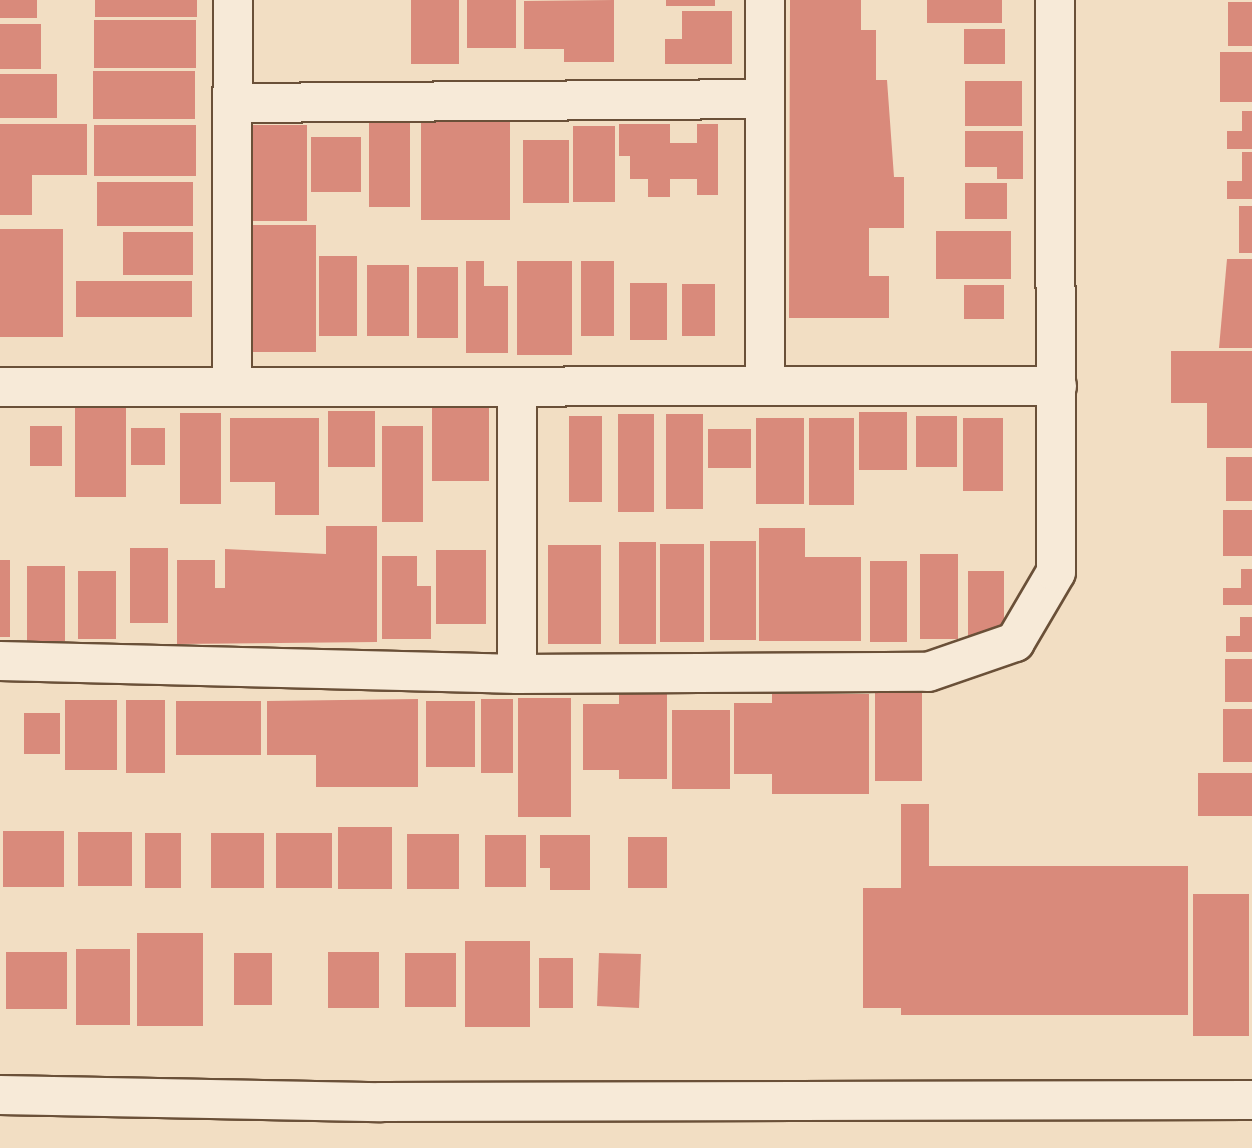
<!DOCTYPE html>
<style>
body{margin:0}
#map{position:relative;width:1252px;height:1148px;overflow:hidden;background:#f2dec3;font-family:Cardo,serif}
div>[style]{position:absolute}
.building>*{inset:0;background:#d98a7b}
.roads{filter:drop-shadow(2px 0 #6a5038) drop-shadow(-2px 0 #6a5038) drop-shadow(0 2px #6a5038) drop-shadow(0 -2px #6a5038)}
.minor>*{height:38px;margin:-19px;padding:0 19px;transform-origin:19px;border-radius:19px;background:#f7ead8}
span{translate:-50% -50%;white-space:nowrap;text-align:center;line-height:1.15;-webkit-text-stroke:5px #f7ead8;paint-order:stroke}
</style>
<div id="map">
<div class="building">
<div style="clip-path:polygon(0 0,37px 0,37px 18px,0 18px)"></div>
<div style="clip-path:polygon(95px 0,197px 0,197px 17px,95px 17px)"></div>
<div style="clip-path:polygon(411px 0,459px 0,459px 64px,411px 64px)"></div>
<div style="clip-path:polygon(467px 0,516px 0,516px 48px,467px 48px)"></div>
<div style="clip-path:polygon(614px 0,614px 62px,564px 62px,564px 49px,524px 49px,524px 1px)"></div>
<div style="clip-path:polygon(666px 0,715px 0,715px 6px,666px 6px)"></div>
<div style="clip-path:polygon(790px 0,861px 0,861px 30px,876px 30px,876px 80px,887px 80px,894px 177px,904px 177px,904px 228px,869px 228px,869px 276px,889px 276px,889px 318px,789px 318px)"></div>
<div style="clip-path:polygon(927px 0,1002px 0,1002px 23px,927px 23px)"></div>
<div style="clip-path:polygon(1228px 2px,1252px 2px,1252px 46px,1228px 46px)"></div>
<div style="clip-path:polygon(682px 11px,732px 11px,732px 64px,665px 64px,665px 39px,682px 39px)"></div>
<div style="clip-path:polygon(94px 20px,196px 20px,196px 68px,94px 68px)"></div>
<div style="clip-path:polygon(0 24px,41px 24px,41px 69px,0 69px)"></div>
<div style="clip-path:polygon(964px 29px,1005px 29px,1005px 64px,964px 64px)"></div>
<div style="clip-path:polygon(1220px 52px,1252px 52px,1252px 102px,1220px 102px)"></div>
<div style="clip-path:polygon(93px 71px,195px 71px,195px 119px,93px 119px)"></div>
<div style="clip-path:polygon(0 74px,57px 74px,57px 118px,0 118px)"></div>
<div style="clip-path:polygon(965px 81px,1022px 81px,1022px 126px,965px 126px)"></div>
<div style="clip-path:polygon(1242px 111px,1252px 111px,1252px 149px,1227px 149px,1227px 131px,1242px 131px)"></div>
<div style="clip-path:polygon(369px 119px,410px 119px,410px 207px,369px 207px)"></div>
<div style="clip-path:polygon(421px 120px,510px 120px,510px 220px,421px 220px)"></div>
<div style="clip-path:polygon(0 124px,87px 124px,87px 175px,32px 175px,32px 215px,0 215px)"></div>
<div style="clip-path:polygon(619px 124px,670px 124px,670px 143px,697px 143px,697px 124px,718px 124px,718px 195px,697px 195px,697px 179px,670px 179px,670px 197px,648px 197px,648px 179px,630px 179px,630px 156px,619px 156px)"></div>
<div style="clip-path:polygon(94px 125px,196px 125px,196px 176px,94px 176px)"></div>
<div style="clip-path:polygon(249px 125px,307px 125px,307px 221px,249px 221px)"></div>
<div style="clip-path:polygon(573px 126px,615px 126px,615px 202px,573px 202px)"></div>
<div style="clip-path:polygon(965px 131px,1023px 131px,1023px 179px,997px 179px,997px 167px,965px 167px)"></div>
<div style="clip-path:polygon(311px 137px,361px 137px,361px 192px,311px 192px)"></div>
<div style="clip-path:polygon(523px 140px,569px 140px,569px 203px,523px 203px)"></div>
<div style="clip-path:polygon(1242px 152px,1252px 152px,1252px 199px,1227px 199px,1227px 181px,1242px 181px)"></div>
<div style="clip-path:polygon(97px 182px,193px 182px,193px 226px,97px 226px)"></div>
<div style="clip-path:polygon(965px 183px,1007px 183px,1007px 219px,965px 219px)"></div>
<div style="clip-path:polygon(1239px 206px,1252px 206px,1252px 253px,1239px 253px)"></div>
<div style="clip-path:polygon(248px 225px,316px 225px,316px 352px,248px 352px)"></div>
<div style="clip-path:polygon(0 229px,63px 229px,63px 337px,0 337px)"></div>
<div style="clip-path:polygon(936px 231px,1011px 231px,1011px 279px,936px 279px)"></div>
<div style="clip-path:polygon(123px 232px,193px 232px,193px 275px,123px 275px)"></div>
<div style="clip-path:polygon(319px 256px,357px 256px,357px 336px,319px 336px)"></div>
<div style="clip-path:polygon(1227px 259px,1252px 259px,1252px 348px,1219px 348px)"></div>
<div style="clip-path:polygon(466px 261px,484px 261px,484px 286px,508px 286px,508px 353px,466px 353px)"></div>
<div style="clip-path:polygon(517px 261px,572px 261px,572px 355px,517px 355px)"></div>
<div style="clip-path:polygon(581px 261px,614px 261px,614px 336px,581px 336px)"></div>
<div style="clip-path:polygon(367px 265px,409px 265px,409px 336px,367px 336px)"></div>
<div style="clip-path:polygon(417px 267px,458px 267px,458px 338px,417px 338px)"></div>
<div style="clip-path:polygon(76px 281px,192px 281px,192px 317px,76px 317px)"></div>
<div style="clip-path:polygon(630px 283px,667px 283px,667px 340px,630px 340px)"></div>
<div style="clip-path:polygon(682px 284px,715px 284px,715px 336px,682px 336px)"></div>
<div style="clip-path:polygon(964px 285px,1004px 285px,1004px 319px,964px 319px)"></div>
<div style="clip-path:polygon(1171px 351px,1252px 351px,1252px 448px,1207px 448px,1207px 403px,1171px 403px)"></div>
<div style="clip-path:polygon(75px 399px,126px 399px,126px 497px,75px 497px)"></div>
<div style="clip-path:polygon(432px 408px,489px 408px,489px 481px,432px 481px)"></div>
<div style="clip-path:polygon(328px 411px,375px 411px,375px 467px,328px 467px)"></div>
<div style="clip-path:polygon(859px 412px,907px 412px,907px 470px,859px 470px)"></div>
<div style="clip-path:polygon(180px 413px,221px 413px,221px 504px,180px 504px)"></div>
<div style="clip-path:polygon(618px 414px,654px 414px,654px 512px,618px 512px)"></div>
<div style="clip-path:polygon(666px 414px,703px 414px,703px 509px,666px 509px)"></div>
<div style="clip-path:polygon(569px 416px,602px 416px,602px 502px,569px 502px)"></div>
<div style="clip-path:polygon(916px 416px,957px 416px,957px 467px,916px 467px)"></div>
<div style="clip-path:polygon(230px 418px,319px 418px,319px 515px,275px 515px,275px 482px,230px 482px)"></div>
<div style="clip-path:polygon(756px 418px,804px 418px,804px 504px,756px 504px)"></div>
<div style="clip-path:polygon(809px 418px,854px 418px,854px 505px,809px 505px)"></div>
<div style="clip-path:polygon(963px 418px,1003px 418px,1003px 491px,963px 491px)"></div>
<div style="clip-path:polygon(30px 426px,62px 426px,62px 466px,30px 466px)"></div>
<div style="clip-path:polygon(382px 426px,423px 426px,423px 522px,382px 522px)"></div>
<div style="clip-path:polygon(131px 428px,165px 428px,165px 465px,131px 465px)"></div>
<div style="clip-path:polygon(708px 429px,751px 429px,751px 468px,708px 468px)"></div>
<div style="clip-path:polygon(1226px 457px,1252px 457px,1252px 501px,1226px 501px)"></div>
<div style="clip-path:polygon(1223px 510px,1252px 510px,1252px 556px,1223px 556px)"></div>
<div style="clip-path:polygon(326px 526px,377px 526px,377px 642px,177px 644px,177px 560px,215px 560px,215px 588px,225px 588px,225px 549px,326px 554px)"></div>
<div style="clip-path:polygon(759px 528px,805px 528px,805px 557px,861px 557px,861px 641px,759px 641px)"></div>
<div style="clip-path:polygon(710px 541px,756px 541px,756px 640px,710px 640px)"></div>
<div style="clip-path:polygon(619px 542px,656px 542px,656px 644px,619px 644px)"></div>
<div style="clip-path:polygon(660px 544px,704px 544px,704px 642px,660px 642px)"></div>
<div style="clip-path:polygon(548px 545px,601px 545px,601px 644px,548px 644px)"></div>
<div style="clip-path:polygon(130px 548px,168px 548px,168px 623px,130px 623px)"></div>
<div style="clip-path:polygon(436px 550px,486px 550px,486px 624px,436px 624px)"></div>
<div style="clip-path:polygon(920px 554px,958px 554px,958px 639px,920px 639px)"></div>
<div style="clip-path:polygon(382px 556px,417px 556px,417px 586px,431px 586px,431px 639px,382px 639px)"></div>
<div style="clip-path:polygon(0 560px,10px 560px,10px 637px,0 637px)"></div>
<div style="clip-path:polygon(870px 561px,907px 561px,907px 642px,870px 642px)"></div>
<div style="clip-path:polygon(27px 566px,65px 566px,65px 641px,27px 641px)"></div>
<div style="clip-path:polygon(1241px 569px,1252px 569px,1252px 605px,1223px 605px,1223px 588px,1241px 588px)"></div>
<div style="clip-path:polygon(78px 571px,116px 571px,116px 639px,78px 639px)"></div>
<div style="clip-path:polygon(968px 571px,1004px 571px,1004px 640px,968px 640px)"></div>
<div style="clip-path:polygon(1240px 617px,1252px 617px,1252px 652px,1226px 652px,1226px 636px,1240px 636px)"></div>
<div style="clip-path:polygon(1225px 659px,1252px 659px,1252px 702px,1225px 702px)"></div>
<div style="clip-path:polygon(619px 692px,667px 692px,667px 779px,619px 779px,619px 770px,583px 770px,583px 704px,619px 704px)"></div>
<div style="clip-path:polygon(875px 692px,922px 692px,922px 781px,875px 781px)"></div>
<div style="clip-path:polygon(772px 694px,869px 694px,869px 794px,772px 794px,772px 774px,734px 774px,734px 703px,772px 703px)"></div>
<div style="clip-path:polygon(518px 698px,571px 698px,571px 817px,518px 817px)"></div>
<div style="clip-path:polygon(418px 699px,418px 787px,316px 787px,316px 755px,267px 755px,267px 701px)"></div>
<div style="clip-path:polygon(481px 699px,513px 699px,513px 773px,481px 773px)"></div>
<div style="clip-path:polygon(65px 700px,117px 700px,117px 770px,65px 770px)"></div>
<div style="clip-path:polygon(126px 700px,165px 700px,165px 773px,126px 773px)"></div>
<div style="clip-path:polygon(176px 701px,261px 701px,261px 755px,176px 755px)"></div>
<div style="clip-path:polygon(426px 701px,475px 701px,475px 767px,426px 767px)"></div>
<div style="clip-path:polygon(1223px 709px,1252px 709px,1252px 762px,1223px 762px)"></div>
<div style="clip-path:polygon(672px 710px,730px 710px,730px 789px,672px 789px)"></div>
<div style="clip-path:polygon(24px 713px,60px 713px,60px 754px,24px 754px)"></div>
<div style="clip-path:polygon(1198px 773px,1252px 773px,1252px 816px,1198px 816px)"></div>
<div style="clip-path:polygon(901px 804px,929px 804px,929px 866px,1188px 866px,1188px 1015px,901px 1015px,901px 1008px,863px 1008px,863px 888px,901px 888px)"></div>
<div style="clip-path:polygon(338px 827px,392px 827px,392px 889px,338px 889px)"></div>
<div style="clip-path:polygon(3px 831px,64px 831px,64px 887px,3px 887px)"></div>
<div style="clip-path:polygon(78px 832px,132px 832px,132px 886px,78px 886px)"></div>
<div style="clip-path:polygon(145px 833px,181px 833px,181px 888px,145px 888px)"></div>
<div style="clip-path:polygon(211px 833px,264px 833px,264px 888px,211px 888px)"></div>
<div style="clip-path:polygon(276px 833px,332px 833px,332px 888px,276px 888px)"></div>
<div style="clip-path:polygon(407px 834px,459px 834px,459px 889px,407px 889px)"></div>
<div style="clip-path:polygon(485px 835px,526px 835px,526px 887px,485px 887px)"></div>
<div style="clip-path:polygon(540px 835px,590px 835px,590px 890px,550px 890px,550px 868px,540px 868px)"></div>
<div style="clip-path:polygon(628px 837px,667px 837px,667px 888px,628px 888px)"></div>
<div style="clip-path:polygon(1193px 894px,1249px 894px,1249px 1036px,1193px 1036px)"></div>
<div style="clip-path:polygon(137px 933px,203px 933px,203px 1026px,137px 1026px)"></div>
<div style="clip-path:polygon(465px 941px,530px 941px,530px 1027px,465px 1027px)"></div>
<div style="clip-path:polygon(76px 949px,130px 949px,130px 1025px,76px 1025px)"></div>
<div style="clip-path:polygon(6px 952px,67px 952px,67px 1009px,6px 1009px)"></div>
<div style="clip-path:polygon(328px 952px,379px 952px,379px 1008px,328px 1008px)"></div>
<div style="clip-path:polygon(234px 953px,272px 953px,272px 1005px,234px 1005px)"></div>
<div style="clip-path:polygon(405px 953px,456px 953px,456px 1007px,405px 1007px)"></div>
<div style="clip-path:polygon(599px 953px,641px 954px,639px 1008px,597px 1006px)"></div>
<div style="clip-path:polygon(539px 958px,573px 958px,573px 1008px,539px 1008px)"></div>
</div>
<div class="roads">
<div class="minor">
<div style="left:235px;top:103px;width:530px;rotate:-0.43deg"></div>
<div style="left:232px;top:386px;width:386px;rotate:-89.9deg"></div>
<div style="left:765px;top:386px;width:386px;rotate:-90deg"></div>
<div style="left:0;top:387px;width:1057px;rotate:-0.05deg"></div>
<div style="left:517px;top:388px;width:286px;rotate:90deg"></div>
<div style="left:0;top:661px;width:517px;rotate:1.44deg"></div>
<div style="left:517px;top:674px;width:411px;rotate:-0.3deg"></div>
<div style="left:928px;top:672px;width:92px;rotate:-19deg"></div>
<div style="left:1015px;top:642px;width:81px;rotate:-59.6deg"></div>
<div style="left:1056px;top:572px;width:572px;rotate:-90.1deg"></div>
<div style="left:0;top:1095px;width:381px;rotate:1.1deg"></div>
<div style="left:381px;top:1102px;width:871px;rotate:-0.13deg"></div>
</div>
</div>
</div>
